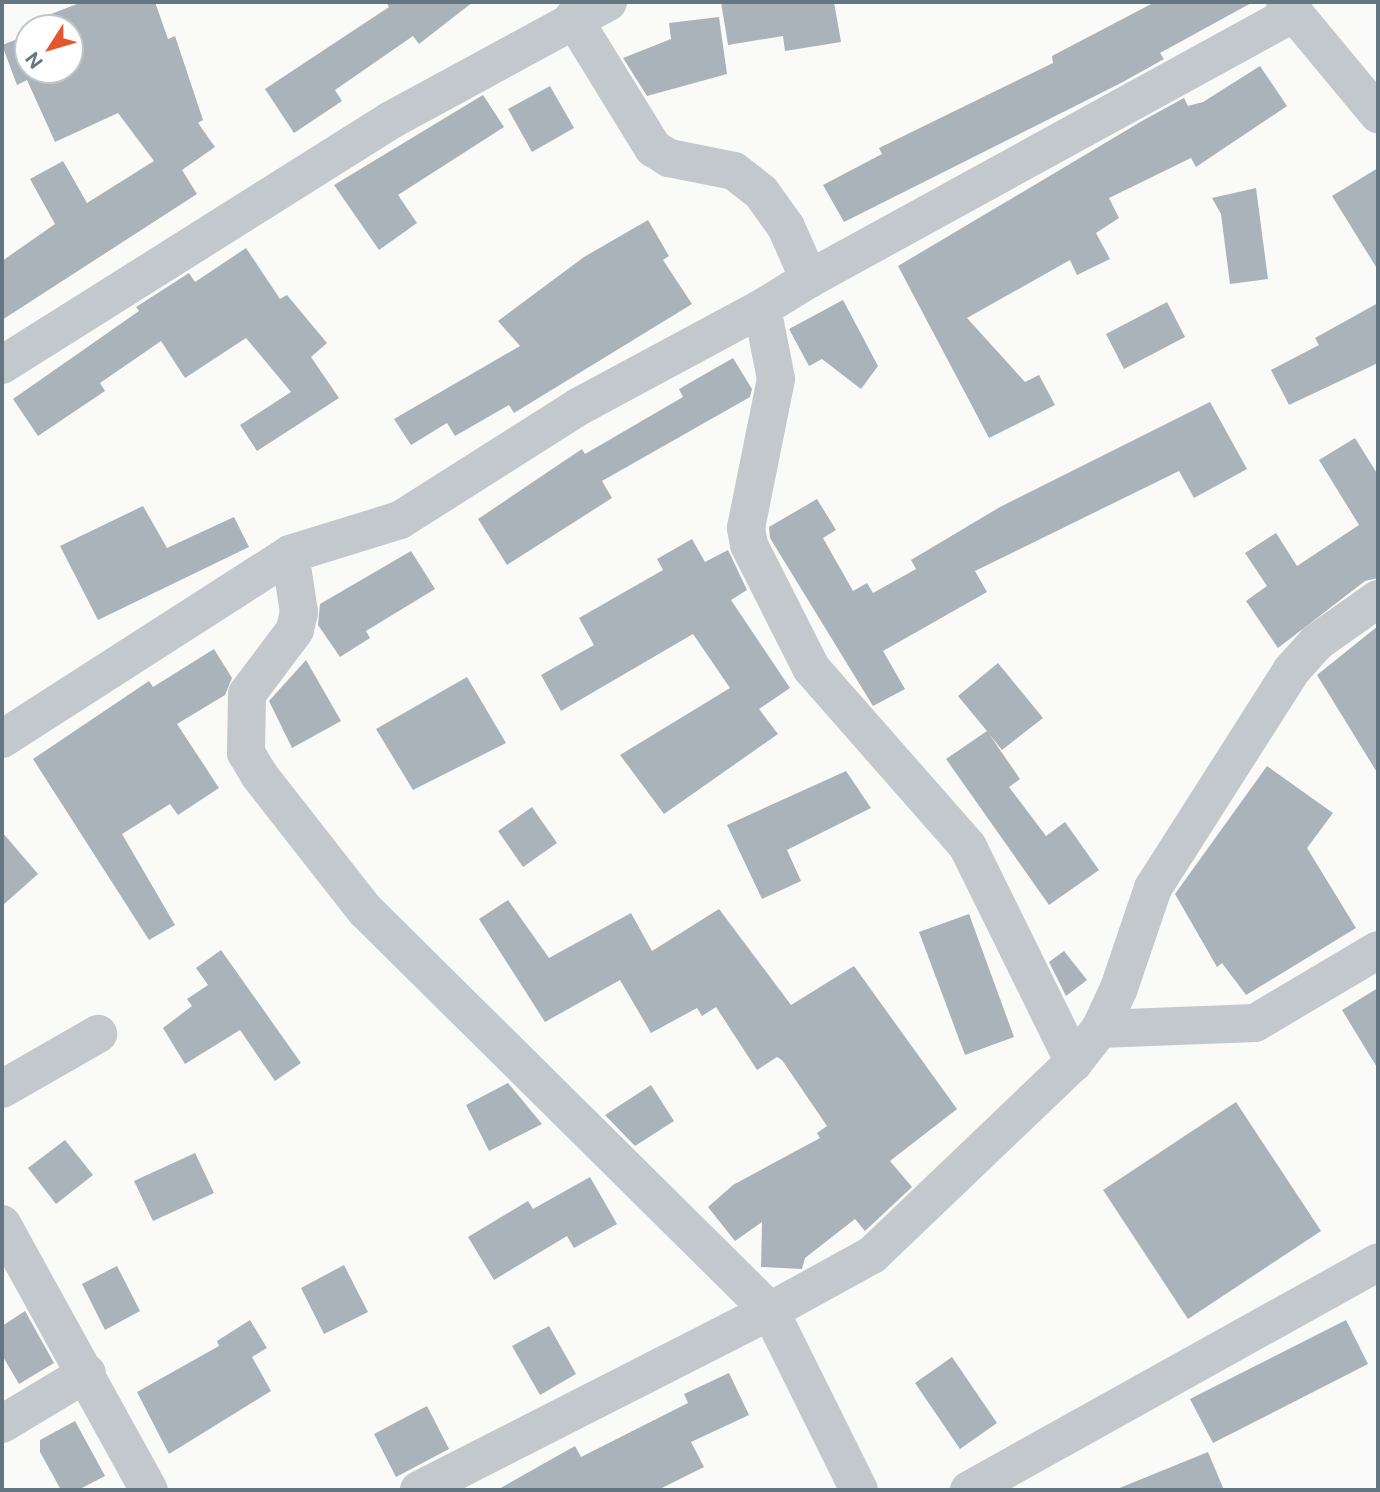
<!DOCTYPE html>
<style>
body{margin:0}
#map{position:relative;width:1380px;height:1492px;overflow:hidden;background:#fafaf8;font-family:"Public Sans",sans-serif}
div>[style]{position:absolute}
.building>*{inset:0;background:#aab3b9}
.minor>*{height:38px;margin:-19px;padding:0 19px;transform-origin:19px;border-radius:19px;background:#c3c8cc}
span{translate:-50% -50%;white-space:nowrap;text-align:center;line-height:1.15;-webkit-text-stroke:7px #fff;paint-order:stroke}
.frame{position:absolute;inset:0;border:4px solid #657683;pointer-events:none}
.north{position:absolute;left:14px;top:14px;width:70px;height:70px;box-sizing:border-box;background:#fff;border:2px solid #c1c8cd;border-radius:50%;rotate:233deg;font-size:19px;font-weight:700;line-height:28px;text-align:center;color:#657683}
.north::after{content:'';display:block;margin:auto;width:24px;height:32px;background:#e4572e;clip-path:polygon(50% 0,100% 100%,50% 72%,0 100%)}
</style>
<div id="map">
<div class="building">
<div style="clip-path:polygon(82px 2px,155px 2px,168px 39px,175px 36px,203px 120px,198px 123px,215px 147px,182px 170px,197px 194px,2px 320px,2px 261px,55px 224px,30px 179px,63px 161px,87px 203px,154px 161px,118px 113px,55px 142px,27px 80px,17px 85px,2px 45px,28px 35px,28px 70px,70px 70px,70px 28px,45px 28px,50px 26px,46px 16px)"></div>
<div style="clip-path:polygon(386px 2px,473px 2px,419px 44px,413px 36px,335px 90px,342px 101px,294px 133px,265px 89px,389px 7px)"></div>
<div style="clip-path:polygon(721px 2px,834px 2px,841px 42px,785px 51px,783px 36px,728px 45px)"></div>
<div style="clip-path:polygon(1155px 2px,1253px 2px,1160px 53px,1164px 59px,1121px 83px,844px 222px,823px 185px,882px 154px,879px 148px,1053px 63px,1052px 56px)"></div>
<div style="clip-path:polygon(719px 17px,727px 74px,647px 96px,623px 58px,671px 39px,669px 23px)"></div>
<div style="clip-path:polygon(1260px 66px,1287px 106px,1196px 167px,1191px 158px,1109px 198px,1119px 218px,1096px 233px,1110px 259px,1077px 275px,1070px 260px,967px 318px,1025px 382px,1039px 375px,1055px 405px,989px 438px,898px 266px,1142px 121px,1184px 98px,1188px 106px,1203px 102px)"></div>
<div style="clip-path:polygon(550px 86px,574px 128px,532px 152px,508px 109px)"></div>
<div style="clip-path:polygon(483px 95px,504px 127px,398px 195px,417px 223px,379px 250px,334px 185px)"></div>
<div style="clip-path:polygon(1378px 168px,1378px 270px,1332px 196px)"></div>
<div style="clip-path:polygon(1256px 188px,1268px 279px,1230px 284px,1221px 214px,1212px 198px)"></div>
<div style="clip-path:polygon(648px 220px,669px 256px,663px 260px,692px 304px,514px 413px,509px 405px,455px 436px,447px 423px,411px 445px,394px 419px,520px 346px,498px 321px,584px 257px)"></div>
<div style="clip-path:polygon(246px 248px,280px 299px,287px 295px,327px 343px,311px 357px,339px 398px,257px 451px,240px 425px,291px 392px,246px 338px,185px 378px,161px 341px,100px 383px,105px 391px,38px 436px,13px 399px,139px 311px,136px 307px,189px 273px,195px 282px)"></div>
<div style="clip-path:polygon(843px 300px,878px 366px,861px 389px,822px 359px,809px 366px,789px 329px)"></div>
<div style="clip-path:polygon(1167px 302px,1185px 337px,1124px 369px,1106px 334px)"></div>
<div style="clip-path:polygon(1378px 303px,1378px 363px,1289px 405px,1271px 370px,1319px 345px,1315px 338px)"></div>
<div style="clip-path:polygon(733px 358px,752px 389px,750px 397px,602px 481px,612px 498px,507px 565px,478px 519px,582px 449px,585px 454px,683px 397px,679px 389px)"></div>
<div style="clip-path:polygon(1210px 402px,1247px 469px,1194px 498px,1179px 471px,975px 571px,987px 592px,883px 651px,905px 689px,873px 706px,770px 538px,769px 527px,817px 499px,836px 530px,823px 538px,853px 591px,867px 583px,873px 593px,916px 569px,911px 560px,1000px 507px)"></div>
<div style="clip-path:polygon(1355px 438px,1378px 475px,1378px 578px,1365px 581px,1278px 648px,1246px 601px,1267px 586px,1245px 553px,1276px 533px,1297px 566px,1359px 525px,1319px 460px)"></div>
<div style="clip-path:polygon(143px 506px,167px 548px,234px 517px,249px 547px,98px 620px,60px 546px)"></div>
<div style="clip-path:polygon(692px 539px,705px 562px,728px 550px,747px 590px,731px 600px,790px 688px,759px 709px,778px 734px,664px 814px,620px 755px,730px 688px,693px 634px,561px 711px,541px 675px,594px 645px,579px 618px,663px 570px,657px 559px)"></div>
<div style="clip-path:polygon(411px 551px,435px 589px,366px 631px,370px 638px,340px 657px,318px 625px,320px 604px)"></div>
<div style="clip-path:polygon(1378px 626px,1378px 774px,1317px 675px)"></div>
<div style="clip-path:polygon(214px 649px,232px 678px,225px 695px,177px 724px,219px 788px,178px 815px,170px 804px,122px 834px,175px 925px,149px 940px,33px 759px,149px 681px,153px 687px)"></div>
<div style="clip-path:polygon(306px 660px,341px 721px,292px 748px,269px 701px)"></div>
<div style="clip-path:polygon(998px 663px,1043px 718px,1002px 750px,989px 734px,1020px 779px,1009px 787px,1046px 836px,1065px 822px,1099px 870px,1049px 905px,946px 759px,987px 731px,958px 696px)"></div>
<div style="clip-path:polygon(467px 677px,506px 743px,413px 790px,376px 729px)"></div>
<div style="clip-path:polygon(1267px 766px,1333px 813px,1307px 848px,1356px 928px,1246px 995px,1222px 963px,1217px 967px,1175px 894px)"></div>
<div style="clip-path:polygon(846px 771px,871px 808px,787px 850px,801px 881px,762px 899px,727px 825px)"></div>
<div style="clip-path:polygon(532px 807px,557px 843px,523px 867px,498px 831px)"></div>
<div style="clip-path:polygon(2px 832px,38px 874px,2px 906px)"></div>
<div style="clip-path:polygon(508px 900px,549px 958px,631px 913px,652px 951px,719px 909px,791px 1005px,854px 966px,957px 1109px,890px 1161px,912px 1187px,865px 1231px,855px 1219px,805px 1258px,802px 1269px,761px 1267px,762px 1222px,735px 1241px,708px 1207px,733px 1185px,820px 1138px,817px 1133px,827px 1126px,782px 1060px,777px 1057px,757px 1070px,716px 1007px,702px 1016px,697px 1008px,651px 1033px,620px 980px,545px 1022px,479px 919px)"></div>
<div style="clip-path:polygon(969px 914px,1014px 1037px,965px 1055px,919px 932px)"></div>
<div style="clip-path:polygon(221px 950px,301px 1063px,275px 1081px,240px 1030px,185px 1064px,163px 1028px,192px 1006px,187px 999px,208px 985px,196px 968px)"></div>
<div style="clip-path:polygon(1064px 951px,1087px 980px,1066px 996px,1049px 962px)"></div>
<div style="clip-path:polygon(1378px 988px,1378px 1069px,1342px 1010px)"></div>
<div style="clip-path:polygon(508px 1083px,542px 1124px,489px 1151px,466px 1105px)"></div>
<div style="clip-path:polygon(651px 1085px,674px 1121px,635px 1146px,605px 1115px)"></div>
<div style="clip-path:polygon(1236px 1102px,1321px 1231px,1188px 1319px,1103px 1190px)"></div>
<div style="clip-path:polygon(65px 1140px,93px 1175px,56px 1204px,28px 1168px)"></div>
<div style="clip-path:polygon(195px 1153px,214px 1193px,153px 1221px,134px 1181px)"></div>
<div style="clip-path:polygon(590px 1177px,617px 1224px,574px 1248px,567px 1236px,494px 1280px,468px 1237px,528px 1201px,533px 1209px)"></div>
<div style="clip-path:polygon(344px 1265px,368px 1312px,324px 1334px,301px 1288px)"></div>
<div style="clip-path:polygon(117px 1266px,140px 1311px,105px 1330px,82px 1284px)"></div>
<div style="clip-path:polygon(25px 1311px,54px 1363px,19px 1384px,2px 1355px,2px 1326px)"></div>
<div style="clip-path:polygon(250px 1320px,267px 1348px,252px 1357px,271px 1391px,169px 1454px,137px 1392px,219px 1346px,217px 1341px)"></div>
<div style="clip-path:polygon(1346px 1320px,1368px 1364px,1213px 1443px,1190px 1399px)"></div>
<div style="clip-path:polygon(549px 1326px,576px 1374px,540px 1395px,512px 1346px)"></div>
<div style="clip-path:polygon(952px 1357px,997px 1423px,960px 1449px,915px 1383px)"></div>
<div style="clip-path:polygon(729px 1373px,749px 1415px,691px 1442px,704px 1467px,658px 1490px,497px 1490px,575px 1446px,581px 1457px,688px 1403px,684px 1394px)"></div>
<div style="clip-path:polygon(427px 1406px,449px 1449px,396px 1477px,374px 1434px)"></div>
<div style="clip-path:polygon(75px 1421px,105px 1476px,78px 1490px,61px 1490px,40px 1452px,40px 1440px)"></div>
<div style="clip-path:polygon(1208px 1452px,1224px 1490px,1118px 1490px,1117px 1489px)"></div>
</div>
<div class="minor">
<div style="left:1285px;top:2px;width:146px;rotate:50.3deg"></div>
<div style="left:573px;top:18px;width:153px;rotate:58.4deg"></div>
<div style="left:653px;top:148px;width:19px;rotate:32deg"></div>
<div style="left:669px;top:158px;width:66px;rotate:11.3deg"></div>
<div style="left:734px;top:171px;width:34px;rotate:38deg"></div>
<div style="left:761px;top:192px;width:43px;rotate:54.5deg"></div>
<div style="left:786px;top:227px;width:57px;rotate:66.1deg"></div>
<div style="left:809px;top:279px;width:55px;rotate:148.3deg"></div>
<div style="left:762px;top:308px;width:72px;rotate:78.8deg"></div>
<div style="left:776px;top:379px;width:152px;rotate:101.4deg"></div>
<div style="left:746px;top:528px;width:17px;rotate:80deg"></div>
<div style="left:749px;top:545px;width:138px;rotate:63.2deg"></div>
<div style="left:811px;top:668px;width:238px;rotate:48.7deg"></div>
<div style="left:968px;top:847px;width:240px;rotate:63.8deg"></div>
<div style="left:809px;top:279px;width:551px;rotate:-28.75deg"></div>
<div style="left:2px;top:365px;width:460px;rotate:-32.2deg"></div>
<div style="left:391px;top:120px;width:247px;rotate:-28.5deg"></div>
<div style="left:290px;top:554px;width:59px;rotate:81.2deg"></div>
<div style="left:299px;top:612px;width:18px;rotate:103deg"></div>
<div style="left:295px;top:630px;width:80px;rotate:126.9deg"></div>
<div style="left:247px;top:694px;width:59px;rotate:91deg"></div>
<div style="left:246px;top:753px;width:26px;rotate:59deg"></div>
<div style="left:259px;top:775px;width:172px;rotate:51.9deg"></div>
<div style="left:365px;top:910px;width:570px;rotate:44.72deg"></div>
<div style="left:770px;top:1311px;width:394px;rotate:153deg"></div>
<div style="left:2px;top:739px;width:342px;rotate:-32.7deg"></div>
<div style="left:290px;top:554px;width:115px;rotate:-17.2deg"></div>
<div style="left:400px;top:520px;width:211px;rotate:-32.4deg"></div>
<div style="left:578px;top:407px;width:209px;rotate:-28.3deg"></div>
<div style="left:1100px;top:1029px;width:155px;rotate:-2.2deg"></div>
<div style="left:1255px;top:1023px;width:143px;rotate:-30.7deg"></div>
<div style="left:2px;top:1089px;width:111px;rotate:-29.8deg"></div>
<div style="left:2px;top:1224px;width:304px;rotate:61.1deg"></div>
<div style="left:2px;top:1424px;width:99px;rotate:-31deg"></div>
<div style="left:859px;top:1490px;width:200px;rotate:-116.4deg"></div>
<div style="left:770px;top:1311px;width:116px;rotate:-28.8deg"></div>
<div style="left:872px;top:1255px;width:279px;rotate:-43.7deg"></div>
<div style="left:1074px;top:1062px;width:42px;rotate:-51.8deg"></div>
<div style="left:1100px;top:1029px;width:45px;rotate:-65.1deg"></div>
<div style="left:1119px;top:988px;width:106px;rotate:-71.2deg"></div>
<div style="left:1153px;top:888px;width:257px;rotate:-57.5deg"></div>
<div style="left:1291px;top:671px;width:39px;rotate:-48deg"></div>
<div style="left:1317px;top:642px;width:75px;rotate:-35.2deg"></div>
<div style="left:969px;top:1490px;width:468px;rotate:-29.1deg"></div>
</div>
<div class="frame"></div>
<div class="north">N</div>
</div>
